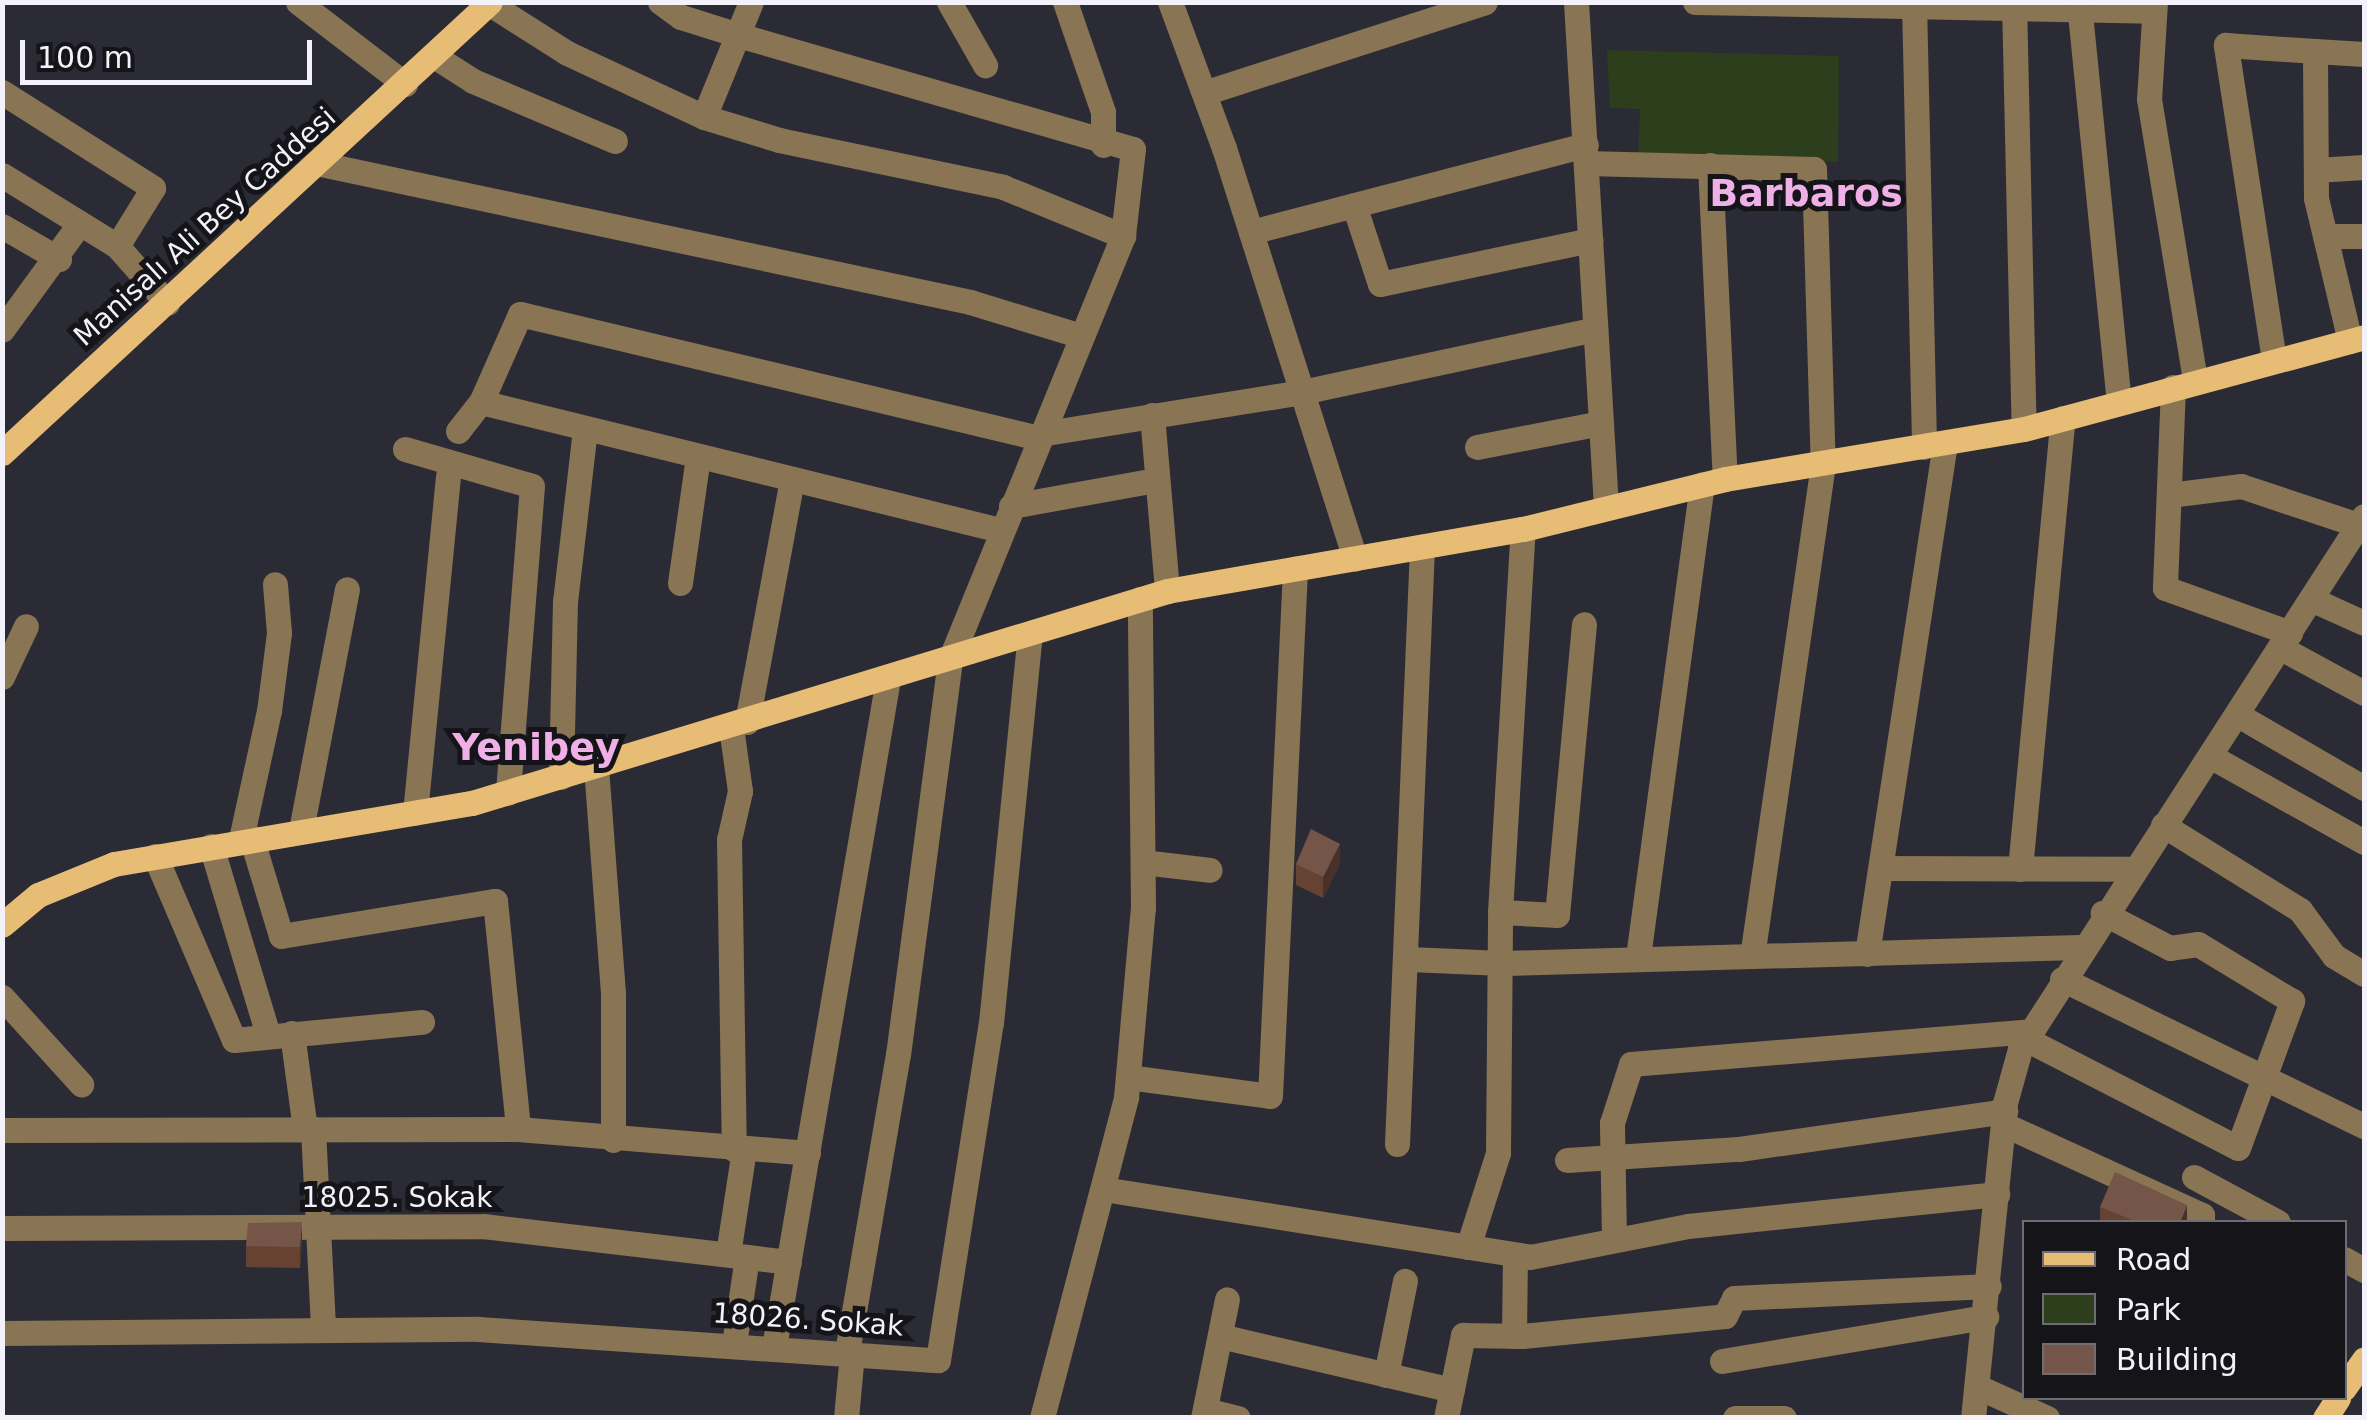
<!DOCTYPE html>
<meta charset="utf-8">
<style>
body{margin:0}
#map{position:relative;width:2367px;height:1420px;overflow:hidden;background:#2b2b36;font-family:"DejaVu Sans",sans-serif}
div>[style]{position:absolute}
.green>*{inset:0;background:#2d3e1c}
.minor>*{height:25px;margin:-12.5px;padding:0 12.5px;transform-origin:12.5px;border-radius:12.5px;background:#897453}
.major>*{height:25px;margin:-12.5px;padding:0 12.5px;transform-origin:12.5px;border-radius:12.5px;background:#e7bc74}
.wall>*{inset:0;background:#664233}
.shaded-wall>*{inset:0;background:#48312b}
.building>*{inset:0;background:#755548}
span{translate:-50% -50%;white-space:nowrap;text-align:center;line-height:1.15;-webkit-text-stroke:10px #141419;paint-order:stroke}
.street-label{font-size:28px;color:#f3f2fa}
.district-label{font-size:38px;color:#eeb0e6;font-weight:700}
.frame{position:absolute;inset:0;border:5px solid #f3f2fa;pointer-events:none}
.legend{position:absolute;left:2022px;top:1220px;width:325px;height:180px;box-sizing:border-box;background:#141419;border:2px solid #6d6d73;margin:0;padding:12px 18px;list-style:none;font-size:30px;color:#f3f2fa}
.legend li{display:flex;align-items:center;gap:20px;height:50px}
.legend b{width:50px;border:2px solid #6d6d73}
.scale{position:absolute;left:20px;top:40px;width:292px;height:45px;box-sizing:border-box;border:5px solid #f3f2fa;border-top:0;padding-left:12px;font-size:30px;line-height:35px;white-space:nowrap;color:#f3f2fa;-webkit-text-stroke:8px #141419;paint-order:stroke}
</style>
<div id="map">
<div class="green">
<div style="clip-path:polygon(1607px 50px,1839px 56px,1838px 162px,1638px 155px,1640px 109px,1610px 108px)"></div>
</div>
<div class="minor">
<div style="left:298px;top:2px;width:135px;rotate:37.5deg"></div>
<div style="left:487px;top:2px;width:95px;rotate:32.5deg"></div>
<div style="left:567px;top:53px;width:151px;rotate:25deg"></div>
<div style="left:704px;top:117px;width:78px;rotate:17deg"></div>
<div style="left:779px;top:140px;width:229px;rotate:11.8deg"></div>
<div style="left:1003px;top:187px;width:130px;rotate:22.2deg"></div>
<div style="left:660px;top:2px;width:26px;rotate:36deg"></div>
<div style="left:681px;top:17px;width:60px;rotate:17.5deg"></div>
<div style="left:738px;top:35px;width:411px;rotate:16.1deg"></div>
<div style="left:1133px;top:149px;width:88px;rotate:96.6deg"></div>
<div style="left:1123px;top:236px;width:458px;rotate:112.2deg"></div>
<div style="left:950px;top:660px;width:397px;rotate:97.5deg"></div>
<div style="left:898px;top:1054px;width:303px;rotate:99.7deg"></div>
<div style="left:949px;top:2px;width:73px;rotate:60.3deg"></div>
<div style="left:1065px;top:2px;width:116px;rotate:70.9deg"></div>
<div style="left:1103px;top:112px;width:33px;rotate:90deg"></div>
<div style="left:1170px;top:2px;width:156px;rotate:69.7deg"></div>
<div style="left:1224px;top:148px;width:431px;rotate:72.3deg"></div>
<div style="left:1576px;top:2px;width:506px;rotate:86.6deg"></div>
<div style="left:1695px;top:2px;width:457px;rotate:1.1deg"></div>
<div style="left:1914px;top:2px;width:445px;rotate:88.7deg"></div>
<div style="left:2014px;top:2px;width:427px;rotate:88.7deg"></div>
<div style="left:2155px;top:2px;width:97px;rotate:93.5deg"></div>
<div style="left:2149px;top:99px;width:286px;rotate:80.7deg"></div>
<div style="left:2080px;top:13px;width:391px;rotate:84.3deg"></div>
<div style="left:434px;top:56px;width:46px;rotate:32.7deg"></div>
<div style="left:473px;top:81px;width:154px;rotate:22.9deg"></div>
<div style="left:2px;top:92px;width:179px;rotate:32.4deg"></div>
<div style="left:153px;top:188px;width:68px;rotate:121.8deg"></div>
<div style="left:1204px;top:93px;width:295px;rotate:-17.9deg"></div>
<div style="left:704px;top:117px;width:124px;rotate:-67.8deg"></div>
<div style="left:1586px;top:163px;width:228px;rotate:1.5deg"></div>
<div style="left:1814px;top:169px;width:295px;rotate:88.3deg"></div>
<div style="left:1823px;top:464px;width:497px;rotate:98.2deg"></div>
<div style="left:321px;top:164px;width:664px;rotate:12deg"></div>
<div style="left:970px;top:302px;width:116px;rotate:17deg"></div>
<div style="left:1710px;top:165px;width:314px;rotate:87.3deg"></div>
<div style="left:2316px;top:170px;width:48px;rotate:-3.6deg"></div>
<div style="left:2px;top:175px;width:135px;rotate:31.7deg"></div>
<div style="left:117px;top:246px;width:76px;rotate:48.7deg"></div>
<div style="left:1354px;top:205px;width:83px;rotate:71.8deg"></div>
<div style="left:1380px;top:284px;width:215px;rotate:-11.8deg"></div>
<div style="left:2px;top:226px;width:66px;rotate:30.1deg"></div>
<div style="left:1251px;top:232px;width:346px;rotate:-14.6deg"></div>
<div style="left:2325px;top:236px;width:39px"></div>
<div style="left:2px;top:330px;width:132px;rotate:-53.9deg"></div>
<div style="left:2350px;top:341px;width:147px;rotate:-103.4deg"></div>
<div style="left:2316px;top:198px;width:147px;rotate:-90.4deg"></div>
<div style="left:2315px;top:51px;width:49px;rotate:3.5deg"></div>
<div style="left:2274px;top:360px;width:319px;rotate:-98.7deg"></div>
<div style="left:2226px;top:45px;width:89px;rotate:3.9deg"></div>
<div style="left:2173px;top:387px;width:201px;rotate:92.3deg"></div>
<div style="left:2165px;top:588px;width:133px;rotate:19.8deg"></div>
<div style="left:481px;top:402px;width:535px;rotate:13.85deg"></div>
<div style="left:1152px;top:415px;width:177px;rotate:85.1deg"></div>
<div style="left:458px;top:431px;width:37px;rotate:-52deg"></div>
<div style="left:481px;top:402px;width:96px;rotate:-66.1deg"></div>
<div style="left:520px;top:314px;width:534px;rotate:13.44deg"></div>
<div style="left:1040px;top:434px;width:265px;rotate:-9.1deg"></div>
<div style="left:1302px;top:392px;width:300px;rotate:-12.1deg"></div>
<div style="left:1477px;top:447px;width:125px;rotate:-11deg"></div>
<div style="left:405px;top:449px;width:132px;rotate:16.2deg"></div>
<div style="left:532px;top:486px;width:308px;rotate:94.5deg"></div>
<div style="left:2169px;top:495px;width:73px;rotate:-7.1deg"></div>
<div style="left:2241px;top:486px;width:123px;rotate:18.4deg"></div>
<div style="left:1011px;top:506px;width:147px;rotate:-10.2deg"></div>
<div style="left:680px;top:583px;width:127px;rotate:-81.9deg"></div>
<div style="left:2311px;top:599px;width:58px;rotate:24.4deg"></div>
<div style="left:2281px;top:648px;width:94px;rotate:28.5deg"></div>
<div style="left:2px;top:677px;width:56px;rotate:-64.8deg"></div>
<div style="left:2238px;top:715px;width:146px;rotate:30.1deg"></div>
<div style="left:747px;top:722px;width:247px;rotate:-79.5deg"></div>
<div style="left:731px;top:727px;width:65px;rotate:82deg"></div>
<div style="left:740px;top:791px;width:50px;rotate:102.7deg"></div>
<div style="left:729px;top:840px;width:309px;rotate:89.1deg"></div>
<div style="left:2210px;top:756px;width:176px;rotate:29.2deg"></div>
<div style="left:596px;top:767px;width:227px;rotate:85.7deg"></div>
<div style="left:613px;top:993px;width:147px;rotate:90deg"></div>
<div style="left:561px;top:777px;width:175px;rotate:-88.7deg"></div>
<div style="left:565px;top:602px;width:173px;rotate:-83.4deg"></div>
<div style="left:415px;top:813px;width:339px;rotate:-84.4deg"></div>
<div style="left:2163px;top:825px;width:161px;rotate:31.8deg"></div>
<div style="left:2300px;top:910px;width:57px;rotate:53.5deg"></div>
<div style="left:2334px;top:956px;width:35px;rotate:31deg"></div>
<div style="left:301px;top:830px;width:245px;rotate:-79.2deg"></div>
<div style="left:251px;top:837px;width:103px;rotate:73.1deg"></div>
<div style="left:281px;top:936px;width:217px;rotate:-9.3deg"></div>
<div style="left:495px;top:901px;width:229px;rotate:84.2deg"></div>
<div style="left:241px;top:839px;width:131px;rotate:-77.7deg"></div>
<div style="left:269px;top:711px;width:79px;rotate:-82.7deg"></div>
<div style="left:279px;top:633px;width:49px;rotate:-94.7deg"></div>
<div style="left:211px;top:846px;width:197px;rotate:73.2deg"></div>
<div style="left:155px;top:856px;width:200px;rotate:66.8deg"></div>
<div style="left:234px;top:1040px;width:189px;rotate:-5.5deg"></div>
<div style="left:1143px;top:862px;width:67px;rotate:6.8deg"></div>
<div style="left:1883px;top:868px;width:250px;rotate:0.2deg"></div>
<div style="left:2020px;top:869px;width:453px;rotate:-84.6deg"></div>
<div style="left:1500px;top:912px;width:57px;rotate:3deg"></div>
<div style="left:1557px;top:915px;width:292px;rotate:-84.7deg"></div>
<div style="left:1867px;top:954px;width:517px;rotate:-81.32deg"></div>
<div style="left:1638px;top:957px;width:477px;rotate:-82.3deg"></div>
<div style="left:1408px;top:959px;width:95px;rotate:2.4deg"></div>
<div style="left:1503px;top:963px;width:578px;rotate:-1.59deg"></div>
<div style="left:2062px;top:979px;width:336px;rotate:26deg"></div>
<div style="left:2px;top:997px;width:118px;rotate:47.8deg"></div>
<div style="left:292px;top:1033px;width:97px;rotate:82.3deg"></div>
<div style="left:2026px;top:1039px;width:238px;rotate:27.2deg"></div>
<div style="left:2238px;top:1148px;width:157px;rotate:-69.8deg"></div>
<div style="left:2292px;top:1001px;width:110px;rotate:-148.8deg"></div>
<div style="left:2198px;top:944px;width:28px;rotate:172deg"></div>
<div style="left:2170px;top:948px;width:76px;rotate:-152.4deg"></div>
<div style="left:1128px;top:1077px;width:143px;rotate:7.6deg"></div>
<div style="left:1270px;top:1096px;width:528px;rotate:-87.28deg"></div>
<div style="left:2003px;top:1124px;width:219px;rotate:24.6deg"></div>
<div style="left:2202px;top:1215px;width:7px;rotate:90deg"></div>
<div style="left:313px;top:1129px;width:199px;rotate:87.1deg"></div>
<div style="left:2px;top:1130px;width:516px;rotate:-0.11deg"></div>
<div style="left:518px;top:1129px;width:291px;rotate:4.7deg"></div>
<div style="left:1397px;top:1144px;width:598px;rotate:-87.6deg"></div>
<div style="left:1567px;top:1160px;width:172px;rotate:-3.7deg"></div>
<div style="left:1739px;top:1149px;width:269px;rotate:-8.1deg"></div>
<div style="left:2194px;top:1177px;width:95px;rotate:28.2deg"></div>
<div style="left:1103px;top:1189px;width:432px;rotate:9deg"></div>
<div style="left:1530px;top:1257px;width:161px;rotate:-11.1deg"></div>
<div style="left:1688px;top:1226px;width:311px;rotate:-5.9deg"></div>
<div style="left:2px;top:1228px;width:481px;rotate:-0.2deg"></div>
<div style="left:483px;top:1226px;width:308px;rotate:6.7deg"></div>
<div style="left:1614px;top:1240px;width:117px;rotate:-91deg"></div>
<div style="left:1612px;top:1123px;width:62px;rotate:-72.1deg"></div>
<div style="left:1631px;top:1064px;width:401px;rotate:-4.7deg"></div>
<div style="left:1468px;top:1247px;width:99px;rotate:-72.3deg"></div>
<div style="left:1498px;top:1153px;width:241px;rotate:-89.5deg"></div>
<div style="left:1500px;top:912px;width:384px;rotate:-86.6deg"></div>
<div style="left:728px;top:1254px;width:105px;rotate:-81.3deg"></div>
<div style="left:2344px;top:1259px;width:23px;rotate:29deg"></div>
<div style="left:2px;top:1333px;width:476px;rotate:-0.5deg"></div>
<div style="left:478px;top:1329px;width:461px;rotate:3.9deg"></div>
<div style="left:938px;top:1360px;width:341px;rotate:-81.1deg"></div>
<div style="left:991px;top:1023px;width:391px;rotate:-84.3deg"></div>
<div style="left:1220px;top:1336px;width:238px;rotate:13.1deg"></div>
<div style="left:1514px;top:1336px;width:81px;rotate:-89.3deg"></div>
<div style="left:734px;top:1344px;width:88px;rotate:-81.5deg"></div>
<div style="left:774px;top:1347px;width:678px;rotate:-80.32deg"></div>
<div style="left:1722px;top:1361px;width:268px;rotate:-9.5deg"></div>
<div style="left:1386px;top:1375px;width:96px;rotate:-78.6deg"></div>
<div style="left:1978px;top:1387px;width:76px;rotate:24.2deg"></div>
<div style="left:1205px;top:1410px;width:34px;rotate:14deg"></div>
<div style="left:846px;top:1418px;width:65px;rotate:-84.7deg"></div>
<div style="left:1042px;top:1418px;width:332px;rotate:-75.3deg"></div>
<div style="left:1126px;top:1097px;width:190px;rotate:-84.9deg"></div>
<div style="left:1143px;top:908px;width:309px;rotate:-90.6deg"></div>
<div style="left:1203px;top:1418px;width:121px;rotate:-78.6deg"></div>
<div style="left:1446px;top:1418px;width:85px;rotate:-78.4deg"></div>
<div style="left:1463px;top:1335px;width:59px;rotate:1deg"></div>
<div style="left:1522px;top:1336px;width:204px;rotate:-5.6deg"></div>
<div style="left:1725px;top:1316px;width:20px;rotate:-63deg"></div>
<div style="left:1734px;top:1298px;width:255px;rotate:-2.7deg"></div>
<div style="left:1735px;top:1418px;width:49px"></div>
<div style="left:1973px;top:1418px;width:317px;rotate:-84.2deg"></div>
<div style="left:2005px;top:1103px;width:56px;rotate:-74.5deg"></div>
<div style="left:2020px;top:1049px;width:634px;rotate:-57.16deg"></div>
</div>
<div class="major">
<div style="left:2px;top:453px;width:664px;rotate:-42.74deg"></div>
<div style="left:2px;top:925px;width:47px;rotate:-39.8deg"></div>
<div style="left:38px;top:895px;width:82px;rotate:-22.2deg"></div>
<div style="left:114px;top:864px;width:363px;rotate:-9.7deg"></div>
<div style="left:472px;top:803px;width:727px;rotate:-16.96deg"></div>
<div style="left:1167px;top:591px;width:361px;rotate:-9.9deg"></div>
<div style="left:1523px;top:529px;width:208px;rotate:-13.9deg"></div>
<div style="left:1725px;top:479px;width:303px;rotate:-9.5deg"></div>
<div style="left:2024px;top:429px;width:352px;rotate:-15.1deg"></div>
<div style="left:2344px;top:1388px;width:35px;rotate:-55deg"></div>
<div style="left:2325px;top:1418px;width:24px;rotate:-57deg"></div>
</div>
<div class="wall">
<div style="clip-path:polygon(1296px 864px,1340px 864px,1323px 898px,1296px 885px)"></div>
<div style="clip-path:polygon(2100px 1207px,2187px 1222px,2100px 1222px)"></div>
<div style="clip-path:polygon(302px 1243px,300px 1268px,246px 1267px,246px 1246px)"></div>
</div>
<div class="shaded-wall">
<div style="clip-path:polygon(1340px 844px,1340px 864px,1323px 898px,1323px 877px)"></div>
<div style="clip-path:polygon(2187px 1205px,2187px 1222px,2180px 1222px)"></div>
<div style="clip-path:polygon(302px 1222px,302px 1243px,300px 1268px,300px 1247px)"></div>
</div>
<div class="building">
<div style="clip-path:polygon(1311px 829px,1340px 844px,1323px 877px,1296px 864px)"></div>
<div style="clip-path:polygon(2115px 1172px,2187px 1205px,2180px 1222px,2137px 1222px,2100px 1207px)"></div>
<div style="clip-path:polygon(302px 1222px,300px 1247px,246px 1246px,248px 1223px)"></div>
</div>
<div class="street-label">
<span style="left:205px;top:227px;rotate:-42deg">Manisalı Ali Bey Caddesi</span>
<span style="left:397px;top:1198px">18025. Sokak</span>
<span style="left:808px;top:1320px;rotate:4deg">18026. Sokak</span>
</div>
<div class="district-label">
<span style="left:1806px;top:194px">Barbaros</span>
<span style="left:536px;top:748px">Yenibey</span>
</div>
<div class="frame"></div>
<ul class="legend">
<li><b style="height:12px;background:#e7bc74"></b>Road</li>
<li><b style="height:28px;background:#2d3e1c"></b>Park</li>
<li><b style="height:28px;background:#755548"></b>Building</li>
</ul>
<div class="scale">100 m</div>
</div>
